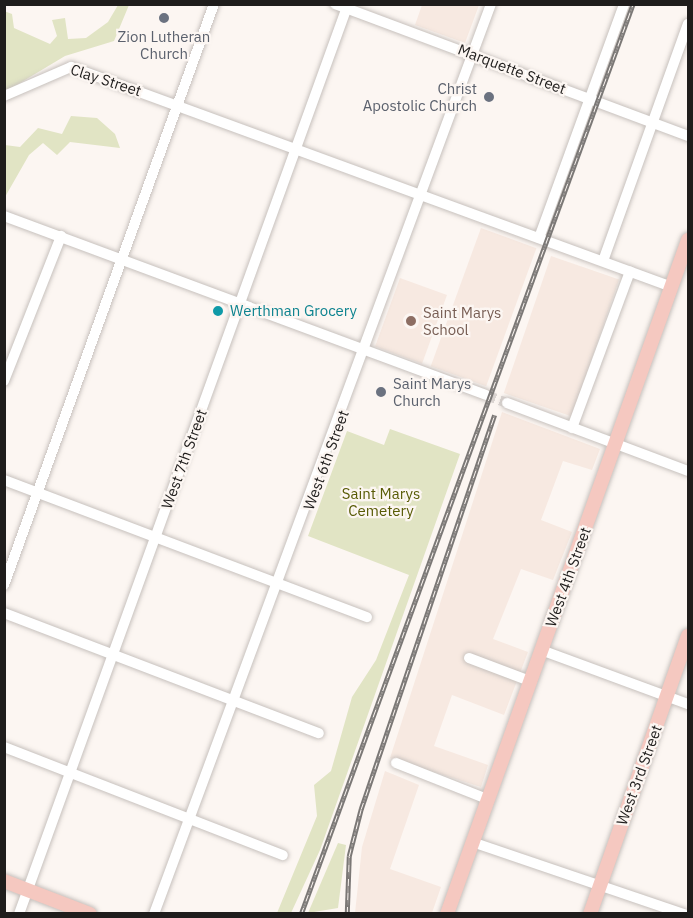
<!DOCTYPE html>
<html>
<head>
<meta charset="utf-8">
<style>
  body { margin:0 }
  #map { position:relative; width:693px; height:918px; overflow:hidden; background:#fcf6f2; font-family:"IBM Plex Sans",sans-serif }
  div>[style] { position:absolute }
  .built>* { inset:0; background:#f7e9e1; transform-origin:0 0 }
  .green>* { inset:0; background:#e1e4c4 }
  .minor-tunnel>* { height:10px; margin-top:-5px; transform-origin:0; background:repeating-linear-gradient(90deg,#dbd5d2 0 10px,transparent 0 15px) }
  .roads { filter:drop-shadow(0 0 2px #c7c1bd) drop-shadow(0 0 2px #c7c1bd) }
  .minor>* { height:10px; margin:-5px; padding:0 5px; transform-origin:5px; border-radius:5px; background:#fff }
  .major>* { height:14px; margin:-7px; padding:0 7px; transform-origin:7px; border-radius:7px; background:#f5c8c0 }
  .rail>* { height:4.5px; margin-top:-2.25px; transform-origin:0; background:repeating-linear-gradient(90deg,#fcf6f2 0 7px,#7b7876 0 14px); box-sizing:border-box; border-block:2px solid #7b7876 }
  .dots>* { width:16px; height:16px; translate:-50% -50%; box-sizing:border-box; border:3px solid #fcf6f2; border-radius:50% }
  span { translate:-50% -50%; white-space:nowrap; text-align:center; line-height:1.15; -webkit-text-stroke:4.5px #fcf6f2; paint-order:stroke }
  .worship-label { font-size:15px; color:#5b616d }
  .right { translate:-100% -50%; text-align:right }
  .left { translate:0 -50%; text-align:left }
  .street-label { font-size:15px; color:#1f1d1c }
  .culture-label { font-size:15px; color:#0d838f }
  .education-label { font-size:15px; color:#785e54 }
  .park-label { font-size:15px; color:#585b05 }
  .frame { position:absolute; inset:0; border:6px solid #1f1d1c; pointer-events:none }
</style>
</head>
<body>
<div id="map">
  <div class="built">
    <div style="clip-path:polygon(422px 5px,479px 5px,465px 43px,415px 25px)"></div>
    <div style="left:481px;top:228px;width:59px;height:147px;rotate:20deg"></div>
    <div style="left:551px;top:256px;width:72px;height:145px;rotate:19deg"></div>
    <div style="left:400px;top:278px;width:50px;height:73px;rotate:20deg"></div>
    <div style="clip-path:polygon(502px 412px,600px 449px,592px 470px,563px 461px,541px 520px,572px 532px,553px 580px,521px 569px,493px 639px,528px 652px,504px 715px,452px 695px,434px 746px,488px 765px,481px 787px,390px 758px)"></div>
    <div style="clip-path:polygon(385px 771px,419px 785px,390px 869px,441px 887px,432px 913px,355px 913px,362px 847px)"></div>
  </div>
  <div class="green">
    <div style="clip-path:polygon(118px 5px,129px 5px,114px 41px,65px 56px,5px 92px,4px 11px,12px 14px,14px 28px,50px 44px,57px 36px,52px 20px,65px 18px,68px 39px,86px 38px,108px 22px)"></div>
    <div style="clip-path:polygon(71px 116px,97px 118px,115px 134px,120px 148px,70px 142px,57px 155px,43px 143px,29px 155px,5px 197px,5px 145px,20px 147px,38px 128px,62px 134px)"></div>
    <div style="clip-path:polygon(390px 429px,460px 454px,320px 850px,291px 913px,277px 913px,317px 816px,314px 785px,331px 771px,352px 697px,376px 660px,409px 575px,308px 536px,347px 431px,384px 445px)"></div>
    <div style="clip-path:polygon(338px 843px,346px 845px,338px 908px,308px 913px)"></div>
  </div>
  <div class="minor-tunnel">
    <div style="left:486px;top:395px;width:22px;rotate:21deg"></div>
  </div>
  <div class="roads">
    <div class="minor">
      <div style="left:335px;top:4px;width:377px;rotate:20.5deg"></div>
      <div style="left:4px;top:96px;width:73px;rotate:-23.4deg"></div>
      <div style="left:71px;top:67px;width:640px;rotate:20.11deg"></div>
      <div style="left:4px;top:216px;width:514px;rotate:20.37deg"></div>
      <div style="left:539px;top:238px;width:249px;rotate:-70deg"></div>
      <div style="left:603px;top:261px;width:252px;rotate:-70.3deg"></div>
      <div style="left:4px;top:381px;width:156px;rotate:-68.5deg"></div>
      <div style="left:507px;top:403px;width:193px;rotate:20.6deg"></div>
      <div style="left:572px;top:428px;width:167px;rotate:-69.7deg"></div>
      <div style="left:4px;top:480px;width:388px;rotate:20.7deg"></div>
      <div style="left:4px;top:585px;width:618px;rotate:-70.13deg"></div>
      <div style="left:4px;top:613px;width:337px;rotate:20.9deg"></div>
      <div style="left:541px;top:650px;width:157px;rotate:20.2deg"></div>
      <div style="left:469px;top:658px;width:65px;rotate:20.7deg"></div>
      <div style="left:4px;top:747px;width:299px;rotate:21.2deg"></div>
      <div style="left:396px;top:763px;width:98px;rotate:21.6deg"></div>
      <div style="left:472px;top:842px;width:224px;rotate:18.8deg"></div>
      <div style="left:19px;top:914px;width:968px;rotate:-70.12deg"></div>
      <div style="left:154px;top:914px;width:970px;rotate:-69.68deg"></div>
    </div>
    <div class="major">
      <div style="left:4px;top:881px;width:92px;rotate:21deg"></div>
      <div style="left:447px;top:914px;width:716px;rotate:-70.32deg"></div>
      <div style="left:590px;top:914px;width:295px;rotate:-70.6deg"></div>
    </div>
  </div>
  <div class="rail">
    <div style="left:301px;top:914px;width:969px;rotate:-69.96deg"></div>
    <div style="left:347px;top:914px;width:58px;rotate:-88deg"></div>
    <div style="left:349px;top:856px;width:49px;rotate:-75.7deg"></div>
    <div style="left:361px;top:809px;width:416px;rotate:-71.3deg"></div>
  </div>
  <div class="dots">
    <div style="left:164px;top:18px;background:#6b7280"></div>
    <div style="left:489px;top:97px;background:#6b7280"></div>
    <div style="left:218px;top:311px;background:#0f9aa8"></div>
    <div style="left:411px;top:321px;background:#8d6e63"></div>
    <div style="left:381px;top:392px;background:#6b7280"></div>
  </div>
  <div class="worship-label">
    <span style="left:164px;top:45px">Zion Lutheran<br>Church</span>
    <span class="right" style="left:477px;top:97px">Christ<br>Apostolic Church</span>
    <span class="left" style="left:393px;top:392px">Saint Marys<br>Church</span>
  </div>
  <div class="street-label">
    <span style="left:512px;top:69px;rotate:21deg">Marquette Street</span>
    <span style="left:106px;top:80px;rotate:18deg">Clay Street</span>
    <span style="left:184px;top:459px;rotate:-70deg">West 7th Street</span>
    <span style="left:326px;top:460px;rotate:-70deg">West 6th Street</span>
    <span style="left:568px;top:577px;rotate:-70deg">West 4th Street</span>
    <span style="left:639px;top:775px;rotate:-70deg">West 3rd Street</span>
  </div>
  <div class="culture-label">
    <span class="left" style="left:230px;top:311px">Werthman Grocery</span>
  </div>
  <div class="education-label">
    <span class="left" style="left:423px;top:321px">Saint Marys<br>School</span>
  </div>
  <div class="park-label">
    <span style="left:381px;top:502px">Saint Marys<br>Cemetery</span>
  </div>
  <div class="frame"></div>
</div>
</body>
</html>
